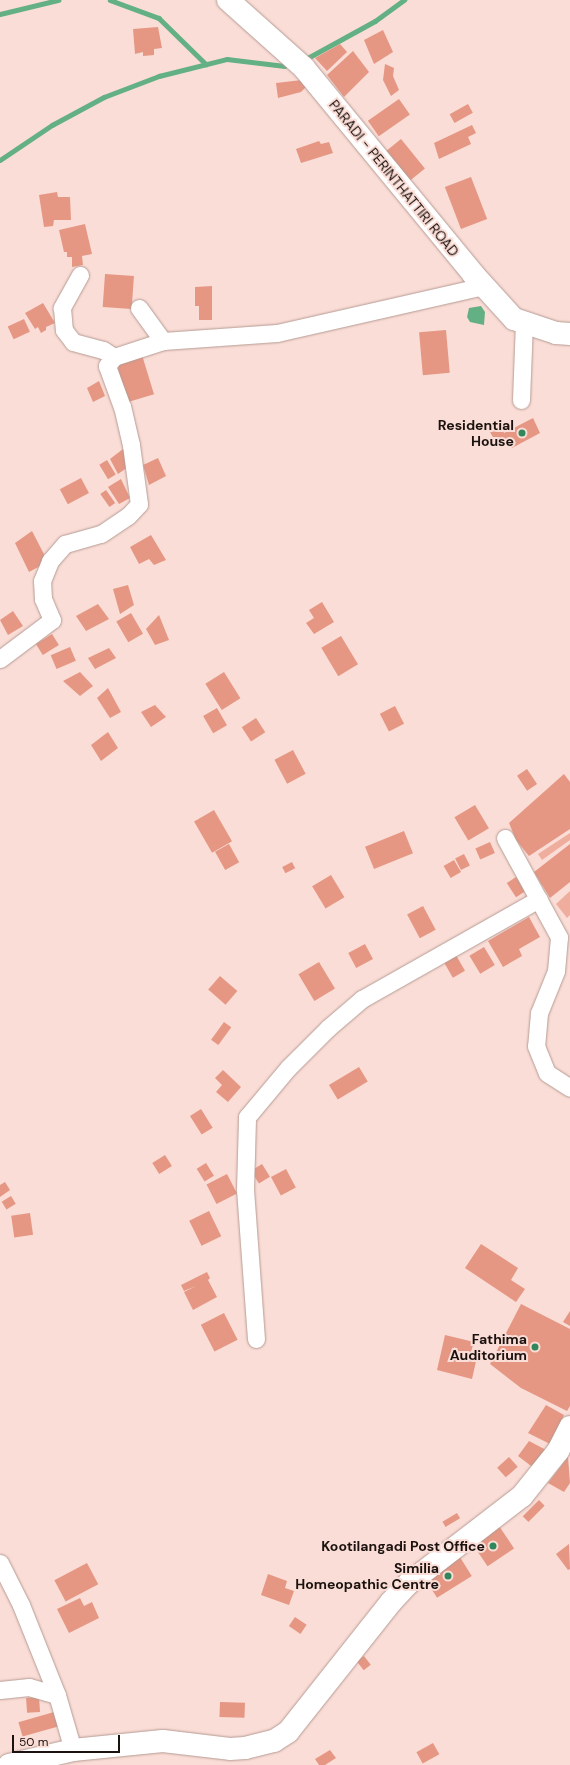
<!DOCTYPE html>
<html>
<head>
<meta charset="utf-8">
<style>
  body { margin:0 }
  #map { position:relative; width:570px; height:1765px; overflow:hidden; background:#faddd6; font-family:"DM Sans",sans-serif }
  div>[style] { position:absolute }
  .green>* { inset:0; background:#efae9d }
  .water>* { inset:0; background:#64b085 }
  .stream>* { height:4.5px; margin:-2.25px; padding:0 2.25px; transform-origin:2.25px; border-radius:2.25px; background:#64b085 }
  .building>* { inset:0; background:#e59783; transform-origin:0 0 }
  .roads { filter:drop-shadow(0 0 1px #b59b94) drop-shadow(0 0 1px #b59b94) }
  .minor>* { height:17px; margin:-8.5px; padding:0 8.5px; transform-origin:8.5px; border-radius:8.5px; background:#fff }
  .secondary>* { height:22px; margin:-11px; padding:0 11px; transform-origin:11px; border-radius:11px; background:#fff }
  .dots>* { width:11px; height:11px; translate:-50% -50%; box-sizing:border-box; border:2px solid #faddd6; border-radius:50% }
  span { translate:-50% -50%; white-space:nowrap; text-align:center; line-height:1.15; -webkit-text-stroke:4px #faddd6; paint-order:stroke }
  .street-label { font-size:14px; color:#1b120f }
  .poi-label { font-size:14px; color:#1b120f; font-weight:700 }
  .right { translate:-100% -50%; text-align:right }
  .scale { position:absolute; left:12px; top:1735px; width:108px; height:18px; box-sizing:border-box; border:2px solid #1b120f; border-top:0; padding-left:5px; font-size:12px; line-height:14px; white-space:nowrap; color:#1b120f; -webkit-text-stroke:3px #faddd6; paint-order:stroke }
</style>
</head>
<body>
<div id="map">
  <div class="green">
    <div style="clip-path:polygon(570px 833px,570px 840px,542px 860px,538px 854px)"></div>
    <div style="clip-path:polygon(570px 891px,570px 915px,567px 918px,556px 904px)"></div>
  </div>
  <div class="water">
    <div style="clip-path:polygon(481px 306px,485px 312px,484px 325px,470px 322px,467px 317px,469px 308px)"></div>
  </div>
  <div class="stream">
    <div style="left:110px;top:0;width:52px;rotate:20.2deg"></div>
    <div style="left:159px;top:18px;width:66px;rotate:44.4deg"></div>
    <div style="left:0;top:14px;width:60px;rotate:-13.6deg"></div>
    <div style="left:304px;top:60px;width:81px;rotate:-28.8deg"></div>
    <div style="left:375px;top:21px;width:36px;rotate:-36deg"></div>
    <div style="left:0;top:160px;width:63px;rotate:-33.9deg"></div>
    <div style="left:52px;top:125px;width:59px;rotate:-28.3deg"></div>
    <div style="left:104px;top:97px;width:59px;rotate:-20.9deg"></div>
    <div style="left:159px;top:76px;width:70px;rotate:-14deg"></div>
    <div style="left:227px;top:59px;width:58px;rotate:6.9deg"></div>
  </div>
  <div class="building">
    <div style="clip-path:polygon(158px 27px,162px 48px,154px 49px,154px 55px,143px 56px,143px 52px,135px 54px,133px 29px)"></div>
    <div style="clip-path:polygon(383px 30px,393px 52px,374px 64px,364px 40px)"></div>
    <div style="clip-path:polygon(340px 44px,347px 52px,327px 71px,315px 58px)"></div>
    <div style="clip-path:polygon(353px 51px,369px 72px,344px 97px,327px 75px)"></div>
    <div style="clip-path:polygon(385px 64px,394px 68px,393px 76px,399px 90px,391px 96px,383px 80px)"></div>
    <div style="clip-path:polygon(302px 80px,306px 87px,301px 92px,278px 98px,276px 83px)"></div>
    <div style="left:399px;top:99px;width:19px;height:38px;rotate:55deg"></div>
    <div style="left:468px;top:104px;width:10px;height:21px;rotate:61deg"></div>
    <div style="clip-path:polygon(472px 125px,476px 133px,468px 137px,471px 144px,439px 159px,434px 143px)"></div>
    <div style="left:401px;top:139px;width:38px;height:19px;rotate:51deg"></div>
    <div style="clip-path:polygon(319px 141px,321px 144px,329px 142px,333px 153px,301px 163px,296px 149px)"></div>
    <div style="left:471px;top:177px;width:45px;height:28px;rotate:69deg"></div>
    <div style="clip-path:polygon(57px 192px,58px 197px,70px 197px,71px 220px,54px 220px,53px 226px,44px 227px,39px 195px)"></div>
    <div style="clip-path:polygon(85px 224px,92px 254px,82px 256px,83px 265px,72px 267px,72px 257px,67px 257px,67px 252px,64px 252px,59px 230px)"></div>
    <div style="left:105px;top:274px;width:29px;height:33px;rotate:4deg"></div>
    <div style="clip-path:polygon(212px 286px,212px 320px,199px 320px,199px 306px,195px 306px,195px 287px)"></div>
    <div style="clip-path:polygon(43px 303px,55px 323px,46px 327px,46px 330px,41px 333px,38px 327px,35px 329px,25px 313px)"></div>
    <div style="left:24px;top:319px;width:14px;height:18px;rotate:65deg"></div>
    <div style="left:446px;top:330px;width:43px;height:27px;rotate:85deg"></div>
    <div style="left:142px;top:355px;width:41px;height:27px;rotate:73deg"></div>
    <div style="clip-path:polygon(99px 381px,105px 396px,93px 402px,87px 388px)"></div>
    <div style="clip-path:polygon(533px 418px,540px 433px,512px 448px,507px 442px,498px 447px,487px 426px,498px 420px,504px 433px)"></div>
    <div style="clip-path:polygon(123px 449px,131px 465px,118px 474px,110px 459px)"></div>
    <div style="clip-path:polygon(158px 458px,166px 476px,149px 485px,143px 465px)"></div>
    <div style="left:107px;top:460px;width:17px;height:9px;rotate:59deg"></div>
    <div style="left:81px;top:478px;width:17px;height:24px;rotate:62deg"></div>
    <div style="clip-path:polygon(121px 479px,130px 498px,119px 504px,108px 487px)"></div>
    <div style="left:106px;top:490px;width:16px;height:7px;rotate:55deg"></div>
    <div style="clip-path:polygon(32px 531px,46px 558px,44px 564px,29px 572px,15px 543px)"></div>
    <div style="clip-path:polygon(151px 535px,166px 560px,154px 565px,149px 559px,139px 564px,130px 547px)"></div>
    <div style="clip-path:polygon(128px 585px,134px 605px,120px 614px,113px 589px)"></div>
    <div style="clip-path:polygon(322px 602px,334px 622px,314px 634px,306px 623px,314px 618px,309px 610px)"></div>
    <div style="clip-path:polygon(98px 604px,109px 619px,86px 631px,76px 616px)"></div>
    <div style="clip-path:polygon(13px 611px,23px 626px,8px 635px,0 620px)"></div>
    <div style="left:131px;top:613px;width:24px;height:17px;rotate:60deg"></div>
    <div style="clip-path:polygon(159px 615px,169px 640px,155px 645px,146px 629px)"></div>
    <div style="left:52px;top:634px;width:13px;height:19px;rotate:58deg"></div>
    <div style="left:341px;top:636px;width:33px;height:23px;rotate:59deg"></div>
    <div style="left:70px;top:647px;width:15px;height:21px;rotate:67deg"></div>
    <div style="clip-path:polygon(109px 648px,116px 658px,95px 669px,88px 658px)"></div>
    <div style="clip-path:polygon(80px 672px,93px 686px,80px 696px,63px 681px)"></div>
    <div style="left:224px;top:672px;width:31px;height:22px;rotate:58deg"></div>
    <div style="clip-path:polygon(108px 688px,121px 712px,110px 718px,97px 698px)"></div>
    <div style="clip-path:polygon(155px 705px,166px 717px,151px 727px,141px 712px)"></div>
    <div style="left:395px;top:706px;width:20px;height:17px;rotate:63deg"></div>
    <div style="left:217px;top:708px;width:20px;height:16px;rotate:60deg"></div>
    <div style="left:256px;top:718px;width:17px;height:17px;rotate:57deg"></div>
    <div style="clip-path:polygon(108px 732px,118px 748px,101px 761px,91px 745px)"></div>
    <div style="left:293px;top:750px;width:27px;height:21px;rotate:62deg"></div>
    <div style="left:527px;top:769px;width:18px;height:12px;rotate:56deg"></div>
    <div style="clip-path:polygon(564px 774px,570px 782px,570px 829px,529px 856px,516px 840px,509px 823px)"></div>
    <div style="left:475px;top:805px;width:27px;height:24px;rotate:59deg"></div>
    <div style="left:214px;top:810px;width:36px;height:23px;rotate:60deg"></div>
    <div style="left:404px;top:831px;width:24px;height:42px;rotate:68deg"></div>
    <div style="left:490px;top:842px;width:12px;height:16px;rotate:66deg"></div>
    <div style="left:229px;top:844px;width:21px;height:16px;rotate:61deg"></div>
    <div style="clip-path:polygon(570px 844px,570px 882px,550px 898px,534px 872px)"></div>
    <div style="left:464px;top:854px;width:13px;height:10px;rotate:63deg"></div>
    <div style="left:454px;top:860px;width:14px;height:12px;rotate:60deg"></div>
    <div style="left:292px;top:862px;width:7px;height:11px;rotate:63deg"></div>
    <div style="left:331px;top:875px;width:26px;height:22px;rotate:59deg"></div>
    <div style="left:516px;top:877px;width:17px;height:11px;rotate:57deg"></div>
    <div style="left:423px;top:906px;width:27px;height:18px;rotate:62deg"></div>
    <div style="clip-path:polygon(529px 917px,540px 937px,519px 949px,522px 956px,503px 967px,488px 941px)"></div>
    <div style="left:365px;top:944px;width:17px;height:19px;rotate:62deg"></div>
    <div style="left:484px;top:947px;width:21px;height:17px;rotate:59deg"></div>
    <div style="left:453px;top:950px;width:24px;height:14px;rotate:60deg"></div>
    <div style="left:319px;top:962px;width:31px;height:24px;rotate:59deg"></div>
    <div style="left:220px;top:976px;width:23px;height:18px;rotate:41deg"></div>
    <div style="left:224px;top:1022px;width:9px;height:22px;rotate:36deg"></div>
    <div style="left:359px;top:1067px;width:17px;height:35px;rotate:59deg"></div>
    <div style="clip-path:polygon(223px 1070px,241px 1087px,228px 1102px,216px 1092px,222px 1085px,215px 1078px)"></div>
    <div style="left:201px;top:1109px;width:22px;height:13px;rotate:58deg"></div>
    <div style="left:165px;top:1155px;width:13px;height:15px;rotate:58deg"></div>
    <div style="left:206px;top:1163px;width:15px;height:11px;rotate:58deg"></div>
    <div style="left:262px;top:1164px;width:15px;height:13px;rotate:58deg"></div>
    <div style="left:286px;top:1169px;width:21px;height:17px;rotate:62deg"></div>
    <div style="left:227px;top:1174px;width:22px;height:23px;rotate:63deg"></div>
    <div style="clip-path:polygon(5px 1182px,10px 1190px,0 1197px,0 1185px)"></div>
    <div style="left:11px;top:1196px;width:9px;height:11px;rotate:58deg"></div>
    <div style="left:209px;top:1211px;width:28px;height:22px;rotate:64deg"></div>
    <div style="left:30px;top:1213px;width:22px;height:19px;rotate:82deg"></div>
    <div style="clip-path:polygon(481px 1244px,518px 1268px,511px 1280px,525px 1289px,516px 1302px,465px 1268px)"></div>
    <div style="clip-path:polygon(207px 1272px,210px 1278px,208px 1280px,217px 1297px,193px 1310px,184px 1292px,196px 1286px,184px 1291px,181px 1285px)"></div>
    <div style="clip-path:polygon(521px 1304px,570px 1329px,570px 1406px,567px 1411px,521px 1388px,490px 1364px)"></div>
    <div style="clip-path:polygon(570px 1311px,570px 1326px,563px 1322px)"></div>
    <div style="left:224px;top:1313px;width:30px;height:26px;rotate:63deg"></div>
    <div style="clip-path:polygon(445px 1335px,474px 1342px,470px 1355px,477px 1357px,472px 1379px,437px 1370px)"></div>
    <div style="clip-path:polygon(546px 1405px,564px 1415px,550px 1444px,528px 1433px)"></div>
    <div style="clip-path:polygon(529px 1441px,548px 1451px,535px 1469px,518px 1456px)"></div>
    <div style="left:509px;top:1457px;width:13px;height:16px;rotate:48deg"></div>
    <div style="clip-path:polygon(568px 1457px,570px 1483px,564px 1492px,548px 1483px)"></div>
    <div style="left:539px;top:1500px;width:8px;height:23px;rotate:45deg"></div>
    <div style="left:457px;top:1513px;width:6px;height:17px;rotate:59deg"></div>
    <div style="left:499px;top:1526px;width:27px;height:32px;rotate:56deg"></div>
    <div style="clip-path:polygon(569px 1544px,570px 1569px,568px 1570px,556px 1554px)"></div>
    <div style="left:458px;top:1554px;width:26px;height:41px;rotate:58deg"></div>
    <div style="left:87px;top:1563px;width:24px;height:37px;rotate:62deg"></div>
    <div style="clip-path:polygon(268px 1574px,287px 1581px,285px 1588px,294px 1591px,289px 1605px,261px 1595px)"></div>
    <div style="clip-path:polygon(80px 1598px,84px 1606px,92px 1602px,99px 1618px,69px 1633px,57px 1609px)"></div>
    <div style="left:295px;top:1617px;width:14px;height:11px;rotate:34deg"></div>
    <div style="left:364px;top:1656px;width:11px;height:9px;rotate:52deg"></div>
    <div style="left:39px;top:1697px;width:15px;height:13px;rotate:86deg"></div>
    <div style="left:220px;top:1702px;width:25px;height:15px;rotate:2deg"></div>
    <div style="left:54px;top:1712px;width:15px;height:37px;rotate:74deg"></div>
    <div style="left:433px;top:1743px;width:13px;height:19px;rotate:61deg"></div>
    <div style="clip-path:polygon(330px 1750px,336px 1758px,325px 1765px,319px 1765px,315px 1759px)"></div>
  </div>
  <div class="roads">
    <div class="minor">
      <div style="left:80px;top:275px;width:38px;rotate:119deg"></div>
      <div style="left:62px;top:308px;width:22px;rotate:85deg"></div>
      <div style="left:64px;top:330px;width:15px;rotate:53deg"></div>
      <div style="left:73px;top:342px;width:31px;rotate:15deg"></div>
      <div style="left:103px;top:350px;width:13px;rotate:32deg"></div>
      <div style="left:139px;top:308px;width:41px;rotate:54deg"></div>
      <div style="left:521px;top:400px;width:78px;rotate:-87.8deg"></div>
      <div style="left:0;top:659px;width:65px;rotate:-36.9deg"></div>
      <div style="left:52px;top:620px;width:23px;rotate:-113deg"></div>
      <div style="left:43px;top:599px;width:18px;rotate:-93deg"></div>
      <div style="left:42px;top:581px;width:22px;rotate:-68deg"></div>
      <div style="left:50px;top:561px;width:23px;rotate:-49deg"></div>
      <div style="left:65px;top:544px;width:37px;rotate:-16deg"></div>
      <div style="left:101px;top:534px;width:32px;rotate:-34deg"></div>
      <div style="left:128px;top:516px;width:16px;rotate:-47deg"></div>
      <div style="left:139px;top:504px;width:60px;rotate:-97.7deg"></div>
      <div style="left:131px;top:445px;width:39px;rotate:-103deg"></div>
      <div style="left:122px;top:407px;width:44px;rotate:-110.1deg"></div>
      <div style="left:107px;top:366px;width:11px;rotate:-52deg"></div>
      <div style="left:114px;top:357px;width:52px;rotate:-18.1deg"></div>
      <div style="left:163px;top:341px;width:114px;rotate:-4deg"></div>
      <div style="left:277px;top:333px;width:212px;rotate:-12.8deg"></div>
      <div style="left:505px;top:838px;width:113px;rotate:61.4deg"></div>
      <div style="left:559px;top:937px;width:34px;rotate:95deg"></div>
      <div style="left:556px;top:971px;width:45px;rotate:112deg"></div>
      <div style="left:539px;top:1013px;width:33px;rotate:95deg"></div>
      <div style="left:536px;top:1046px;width:29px;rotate:68deg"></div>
      <div style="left:547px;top:1073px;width:27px;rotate:33deg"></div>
      <div style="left:256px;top:1339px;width:149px;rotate:-94.2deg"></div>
      <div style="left:245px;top:1190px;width:73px;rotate:-88.4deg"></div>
      <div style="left:247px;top:1117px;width:64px;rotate:-50.1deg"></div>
      <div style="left:288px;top:1068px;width:57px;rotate:-45deg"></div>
      <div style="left:328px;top:1028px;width:45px;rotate:-40.5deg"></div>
      <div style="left:362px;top:999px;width:203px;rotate:-29.5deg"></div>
      <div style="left:0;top:1563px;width:47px;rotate:63.4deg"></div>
      <div style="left:21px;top:1605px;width:97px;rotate:68.2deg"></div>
      <div style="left:0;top:1690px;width:29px;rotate:-6deg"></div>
      <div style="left:29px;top:1687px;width:29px;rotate:16deg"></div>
      <div style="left:57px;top:1695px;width:57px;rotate:73.8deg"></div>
    </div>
    <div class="secondary">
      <div style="left:228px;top:0;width:102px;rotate:41.8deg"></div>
      <div style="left:304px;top:68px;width:266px;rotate:50.6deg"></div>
      <div style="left:473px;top:274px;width:61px;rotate:47.7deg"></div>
      <div style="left:514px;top:319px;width:44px;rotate:18.4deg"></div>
      <div style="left:556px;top:333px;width:14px;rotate:4deg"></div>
      <div style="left:9px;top:1765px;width:66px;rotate:-13.2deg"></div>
      <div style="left:73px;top:1750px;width:90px;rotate:-5.7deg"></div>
      <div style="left:163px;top:1741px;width:67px;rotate:6.8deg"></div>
      <div style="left:230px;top:1749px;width:15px;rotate:-4deg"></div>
      <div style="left:245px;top:1748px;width:30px;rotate:-14deg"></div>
      <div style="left:274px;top:1741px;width:17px;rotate:-33deg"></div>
      <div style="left:288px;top:1732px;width:166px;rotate:-51.6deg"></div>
      <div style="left:391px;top:1602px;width:26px;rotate:-47deg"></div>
      <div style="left:409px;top:1583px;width:143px;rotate:-37.6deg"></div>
      <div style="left:522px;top:1496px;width:58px;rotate:-51.3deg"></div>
      <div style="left:558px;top:1451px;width:27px;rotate:-63deg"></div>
    </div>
  </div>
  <div class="dots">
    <div style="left:522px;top:433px;background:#30875b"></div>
    <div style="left:535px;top:1347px;background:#30875b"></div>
    <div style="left:493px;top:1546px;background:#30875b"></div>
    <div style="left:448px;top:1576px;background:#30875b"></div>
  </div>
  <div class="street-label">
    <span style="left:394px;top:178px;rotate:51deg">PARADI - PERINTHATTIRI ROAD</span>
  </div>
  <div class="poi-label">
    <span class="right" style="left:514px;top:433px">Residential<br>House</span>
    <span class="right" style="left:527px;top:1347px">Fathima<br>Auditorium</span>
    <span class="right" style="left:485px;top:1546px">Kootilangadi Post Office</span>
    <span class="right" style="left:439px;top:1576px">Similia<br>Homeopathic Centre</span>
  </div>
  <div class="scale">50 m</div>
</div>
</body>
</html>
